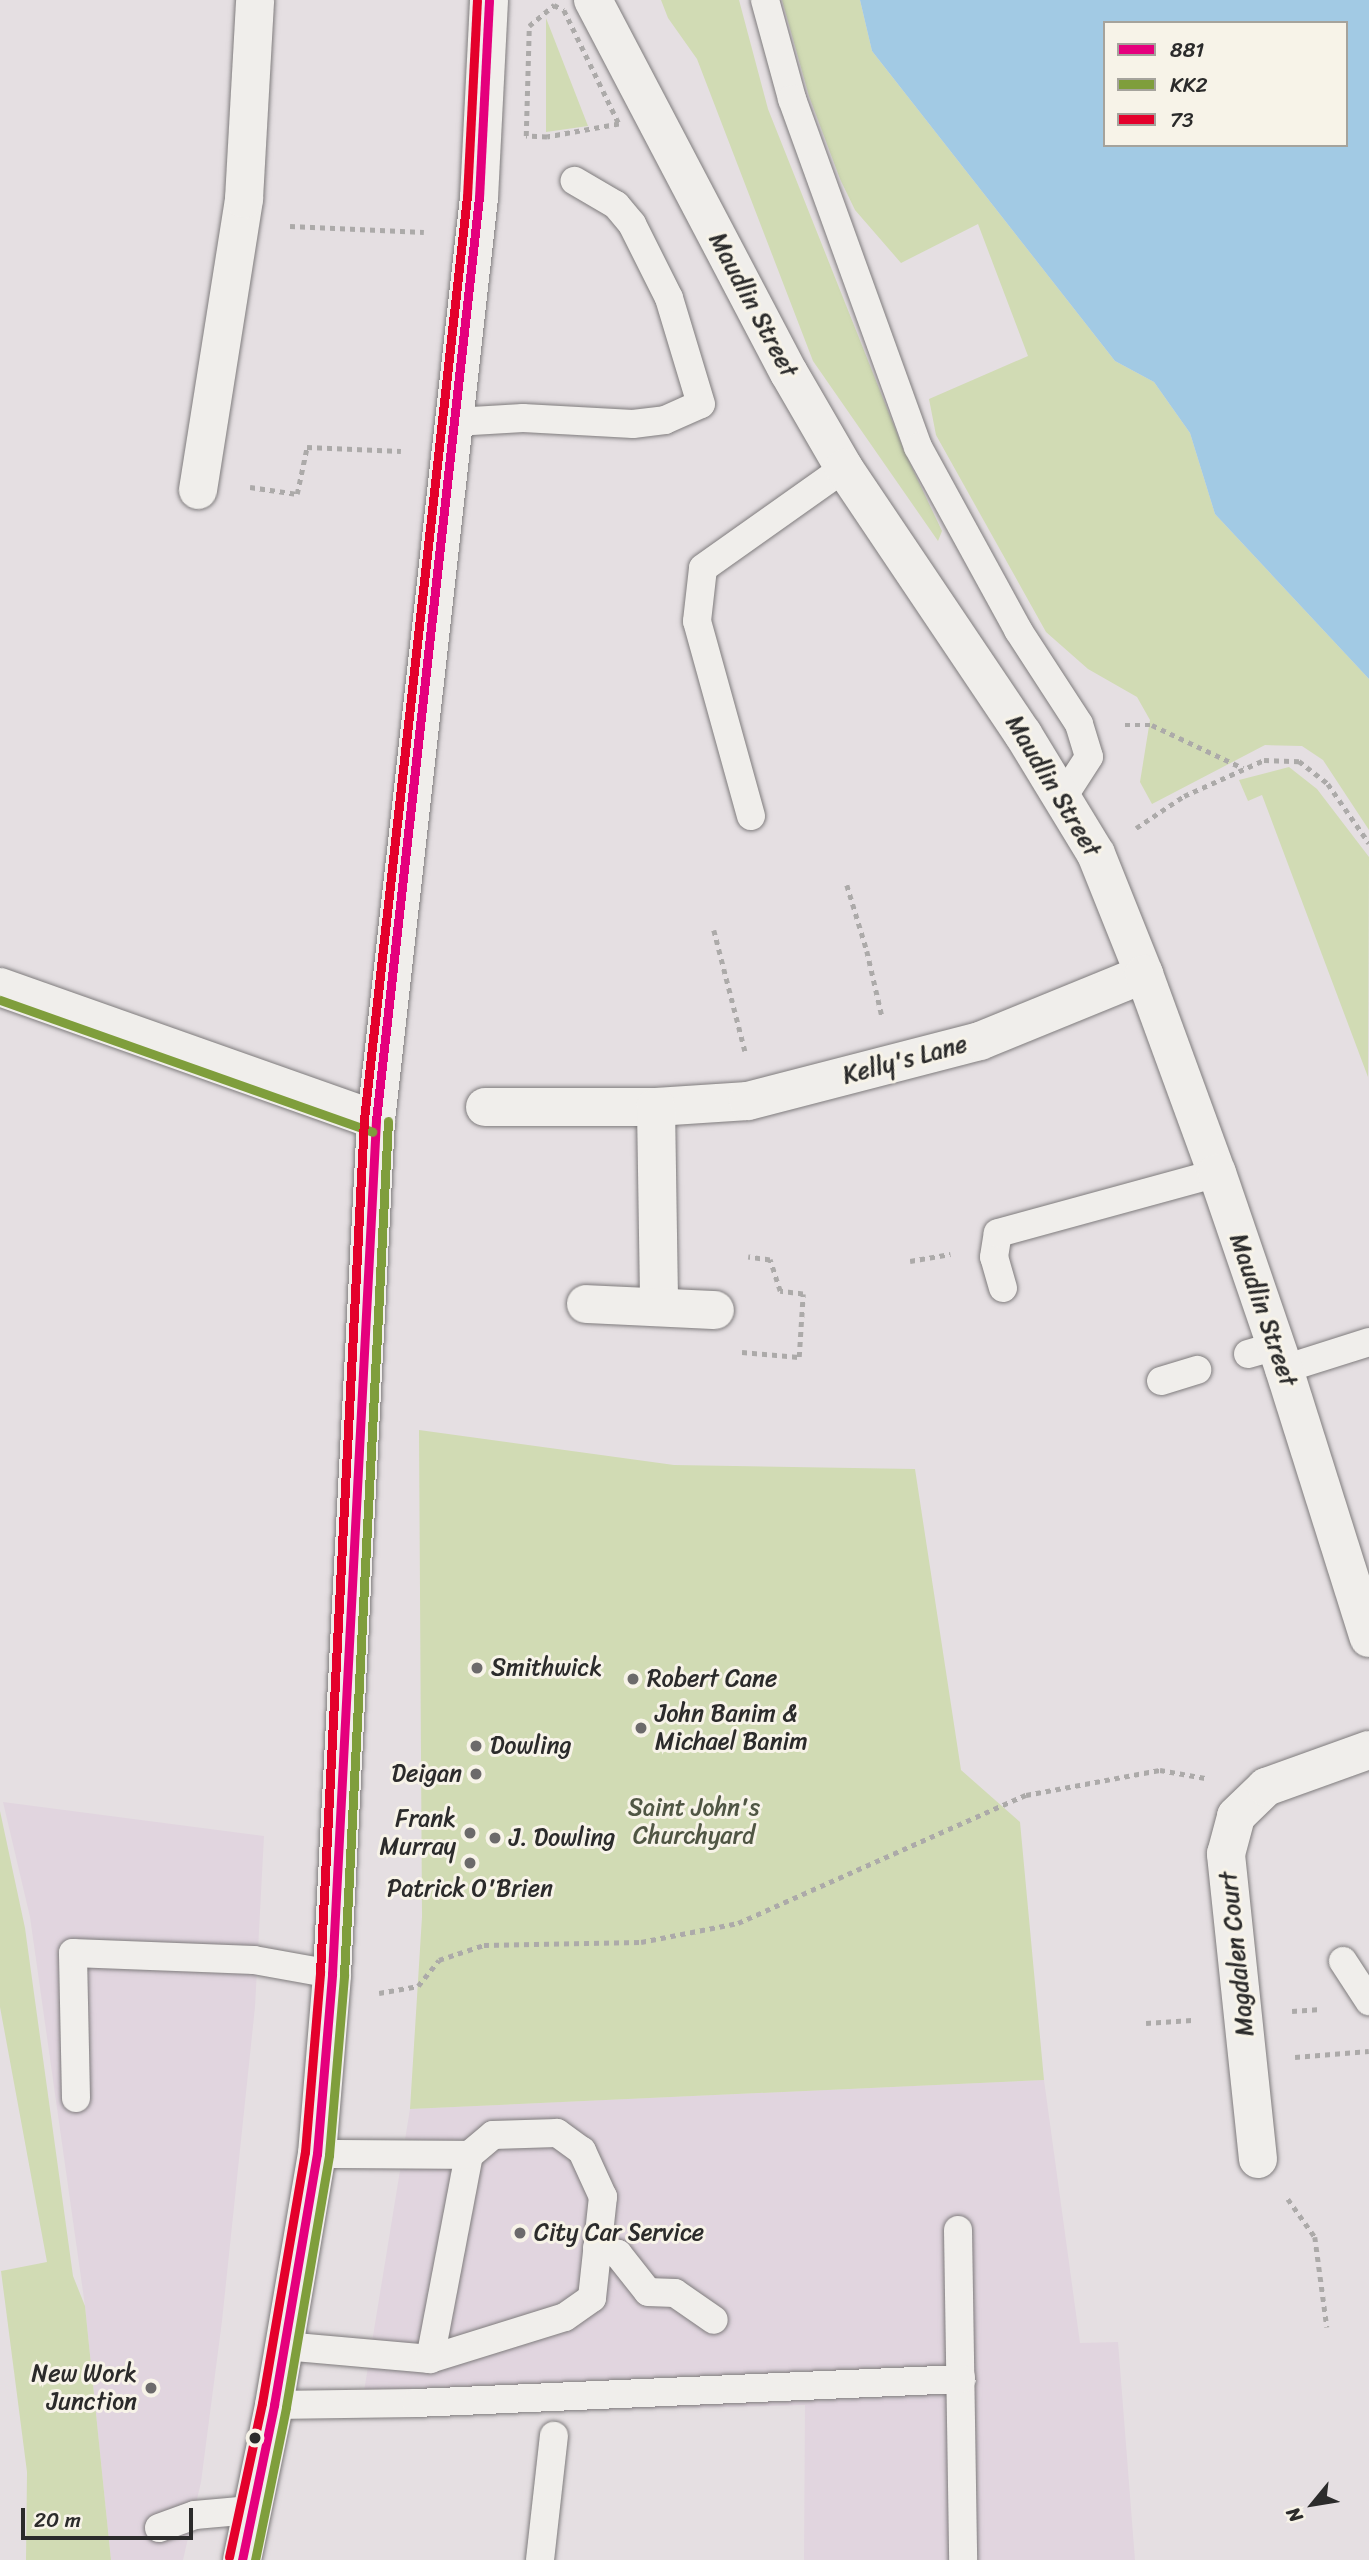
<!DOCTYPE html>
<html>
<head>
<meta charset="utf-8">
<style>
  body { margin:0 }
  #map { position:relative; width:1369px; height:2560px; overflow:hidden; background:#e5dfe2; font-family:Sriracha,sans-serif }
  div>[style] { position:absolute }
  .built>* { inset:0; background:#e1d5df }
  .green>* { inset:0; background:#d1dbb4 }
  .water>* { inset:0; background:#a2cae4 }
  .path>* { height:4.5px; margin-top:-2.25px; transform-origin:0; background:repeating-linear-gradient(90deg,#acaaa9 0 5px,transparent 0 10px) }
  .roads { filter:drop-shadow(0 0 2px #7f7c7d) drop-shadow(0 0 2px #7f7c7d) }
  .lane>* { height:28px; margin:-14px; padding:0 14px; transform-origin:14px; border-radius:14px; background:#f0eeeb }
  .street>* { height:38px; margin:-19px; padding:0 19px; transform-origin:19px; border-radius:19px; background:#f0eeeb }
  .secondary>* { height:38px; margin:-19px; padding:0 19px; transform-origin:19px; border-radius:19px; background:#f0eeeb }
  .bus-1>* { height:9px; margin:-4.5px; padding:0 4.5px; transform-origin:4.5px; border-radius:4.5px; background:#e5007d }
  .bus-2>* { height:9px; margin:-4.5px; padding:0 4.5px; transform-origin:4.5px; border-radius:4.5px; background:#7f9e3c }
  .bus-3>* { height:9px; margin:-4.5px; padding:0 4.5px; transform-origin:4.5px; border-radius:4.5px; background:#e4002b }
  .dots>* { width:19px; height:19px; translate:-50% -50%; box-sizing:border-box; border:4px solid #f7f3e8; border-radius:50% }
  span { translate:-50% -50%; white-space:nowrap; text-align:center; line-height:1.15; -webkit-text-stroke:6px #f7f3e8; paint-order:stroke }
  .street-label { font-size:24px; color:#2b2b2b }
  .poi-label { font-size:24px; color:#2b2b2b }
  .left { translate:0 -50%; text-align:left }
  .right { translate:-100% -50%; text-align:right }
  .park-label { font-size:24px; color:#505644 }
  .legend { position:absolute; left:1103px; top:21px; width:245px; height:126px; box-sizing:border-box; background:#f7f3e8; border:2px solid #a5a39c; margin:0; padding:9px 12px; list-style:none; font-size:21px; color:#2b2b2b }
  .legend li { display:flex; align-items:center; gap:14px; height:35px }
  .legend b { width:35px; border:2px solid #a5a39c }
  .north { position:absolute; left:1278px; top:2469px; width:70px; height:70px; -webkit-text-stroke:5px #f7f3e8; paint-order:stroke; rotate:240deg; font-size:19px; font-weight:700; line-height:28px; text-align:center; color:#2b2b2b }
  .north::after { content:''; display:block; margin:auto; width:24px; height:32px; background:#2b2b2b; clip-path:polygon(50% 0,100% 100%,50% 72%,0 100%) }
  .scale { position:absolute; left:21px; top:2508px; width:172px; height:32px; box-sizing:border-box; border:4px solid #2b2b2b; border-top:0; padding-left:9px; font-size:21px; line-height:24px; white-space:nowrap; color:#2b2b2b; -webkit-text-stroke:5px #f7f3e8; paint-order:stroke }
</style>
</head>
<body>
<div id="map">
  <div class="built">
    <div style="clip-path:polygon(3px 1802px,264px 1836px,255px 2007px,222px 2321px,201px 2482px,183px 2560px,111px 2560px,85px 2306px,30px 1917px)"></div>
    <div style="clip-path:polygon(1044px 2080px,1080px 2343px,1118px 2342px,1135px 2560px,804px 2560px,805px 2405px,360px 2416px,410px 2109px)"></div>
  </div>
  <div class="green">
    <div style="clip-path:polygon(661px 0,739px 0,768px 109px,904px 451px,942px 531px,938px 541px,813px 361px,697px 59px,668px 18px)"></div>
    <div style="clip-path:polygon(782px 0,860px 0,872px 51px,1115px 361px,1154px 382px,1190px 433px,1215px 514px,1369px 679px,1369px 830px,1323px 760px,1302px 746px,1265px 745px,1152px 804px,1140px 782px,1150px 720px,1137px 697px,1088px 669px,1046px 632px,936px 435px,929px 399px,1028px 356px,978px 224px,901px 263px,855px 210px,840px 179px,809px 96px)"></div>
    <div style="clip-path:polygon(546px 18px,588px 126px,546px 132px)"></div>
    <div style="clip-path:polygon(1289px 767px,1317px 789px,1369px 857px,1368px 1077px,1262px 795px,1248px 801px,1239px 780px)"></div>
    <div style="clip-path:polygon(419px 1430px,674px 1465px,915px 1469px,961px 1770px,1020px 1822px,1044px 2080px,410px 2109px,422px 1917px)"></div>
    <div style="clip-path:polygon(0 1811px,25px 1928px,73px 2276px,85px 2306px,111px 2560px,26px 2560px,27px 2472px,1px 2271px,47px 2262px,0 2007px)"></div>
  </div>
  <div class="water">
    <div style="clip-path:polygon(evenodd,860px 0,1369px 0,1369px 679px,1215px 514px,1190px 433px,1154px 382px,1115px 361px,872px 51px,860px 0,1105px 23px,1346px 23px,1346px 145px,1105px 145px,1105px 23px)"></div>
  </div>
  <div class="path">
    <div style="left:554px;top:5px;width:11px;rotate:27deg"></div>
    <div style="left:564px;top:10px;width:127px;rotate:64.2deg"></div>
    <div style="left:619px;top:124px;width:73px;rotate:169.8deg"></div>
    <div style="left:547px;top:137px;width:21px;rotate:-177deg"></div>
    <div style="left:526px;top:136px;width:110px;rotate:-88.4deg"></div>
    <div style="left:529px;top:26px;width:33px;rotate:-40deg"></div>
    <div style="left:290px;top:226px;width:134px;rotate:2.6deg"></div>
    <div style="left:250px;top:487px;width:48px;rotate:8.5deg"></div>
    <div style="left:297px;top:494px;width:48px;rotate:-78deg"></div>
    <div style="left:307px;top:447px;width:94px;rotate:2.4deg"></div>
    <div style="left:1125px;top:725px;width:27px"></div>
    <div style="left:1152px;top:725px;width:101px;rotate:25.3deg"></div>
    <div style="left:1136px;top:828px;width:58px;rotate:-33.7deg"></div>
    <div style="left:1184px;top:796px;width:88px;rotate:-24.2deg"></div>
    <div style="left:1264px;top:760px;width:35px;rotate:2deg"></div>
    <div style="left:1299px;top:761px;width:37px;rotate:38deg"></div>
    <div style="left:1328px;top:784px;width:72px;rotate:55.2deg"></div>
    <div style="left:847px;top:885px;width:69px;rotate:73.1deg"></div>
    <div style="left:867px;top:951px;width:67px;rotate:77deg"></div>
    <div style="left:714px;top:930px;width:125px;rotate:75.6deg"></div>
    <div style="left:910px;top:1261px;width:41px;rotate:-9.9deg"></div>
    <div style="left:742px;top:1352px;width:57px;rotate:5deg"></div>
    <div style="left:799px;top:1357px;width:63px;rotate:-86.4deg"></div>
    <div style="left:803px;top:1294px;width:23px;rotate:-173deg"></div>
    <div style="left:780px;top:1291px;width:33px;rotate:-108deg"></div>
    <div style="left:770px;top:1260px;width:22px;rotate:-172deg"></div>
    <div style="left:379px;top:1993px;width:40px;rotate:-10deg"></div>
    <div style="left:418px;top:1986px;width:33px;rotate:-51deg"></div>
    <div style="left:439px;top:1960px;width:47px;rotate:-18.4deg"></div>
    <div style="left:484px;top:1945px;width:157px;rotate:-1.1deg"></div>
    <div style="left:641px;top:1942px;width:99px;rotate:-11.1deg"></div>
    <div style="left:738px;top:1923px;width:315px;rotate:-24deg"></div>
    <div style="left:1026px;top:1795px;width:136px;rotate:-10.6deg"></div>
    <div style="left:1160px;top:1770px;width:46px;rotate:10.1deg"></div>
    <div style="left:1292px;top:2011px;width:29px;rotate:-4deg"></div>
    <div style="left:1146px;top:2023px;width:46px;rotate:-3.7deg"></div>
    <div style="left:1295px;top:2057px;width:74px;rotate:-4.6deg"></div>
    <div style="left:1288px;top:2199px;width:47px;rotate:54.6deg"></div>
    <div style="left:1315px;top:2237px;width:91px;rotate:82.4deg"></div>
  </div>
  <div class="roads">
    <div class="lane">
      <div style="left:765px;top:0;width:103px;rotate:74.7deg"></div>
      <div style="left:792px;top:99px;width:370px;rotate:70.1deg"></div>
      <div style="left:918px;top:447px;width:209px;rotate:61.3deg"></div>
      <div style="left:1018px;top:630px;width:112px;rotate:57deg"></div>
      <div style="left:1079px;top:724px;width:34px;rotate:73deg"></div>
      <div style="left:1089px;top:757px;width:48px;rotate:123deg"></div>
      <div style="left:455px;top:422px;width:68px;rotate:-3.4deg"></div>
      <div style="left:523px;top:418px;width:110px;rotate:3.1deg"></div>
      <div style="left:633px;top:424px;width:32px;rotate:-7deg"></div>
      <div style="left:665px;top:420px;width:39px;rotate:-24deg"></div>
      <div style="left:701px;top:404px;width:111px;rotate:-106.8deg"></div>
      <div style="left:669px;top:298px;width:83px;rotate:-116.6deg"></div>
      <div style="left:632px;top:224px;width:25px;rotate:-130deg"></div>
      <div style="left:616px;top:205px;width:48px;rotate:-149.7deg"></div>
      <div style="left:751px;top:816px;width:202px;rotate:-105.5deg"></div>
      <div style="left:697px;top:621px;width:53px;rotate:-83.5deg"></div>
      <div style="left:703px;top:568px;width:173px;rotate:-35.3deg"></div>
      <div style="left:1003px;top:1288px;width:32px;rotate:-106deg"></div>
      <div style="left:994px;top:1257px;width:24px;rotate:-81deg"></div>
      <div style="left:998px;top:1233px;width:227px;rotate:-15.3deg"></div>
      <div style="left:1248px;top:1354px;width:29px;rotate:-16deg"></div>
      <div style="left:1284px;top:1369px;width:89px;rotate:-17.6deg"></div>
      <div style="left:1161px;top:1381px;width:38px;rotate:-17deg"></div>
      <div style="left:1343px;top:1961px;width:48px;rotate:57deg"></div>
      <div style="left:76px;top:2098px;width:145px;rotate:-91.2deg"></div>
      <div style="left:73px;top:1953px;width:181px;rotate:2.2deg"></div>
      <div style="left:254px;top:1960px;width:79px;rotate:10.2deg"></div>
      <div style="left:958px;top:2230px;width:330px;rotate:89.1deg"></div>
      <div style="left:597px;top:2248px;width:22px;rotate:16deg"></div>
      <div style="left:618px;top:2254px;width:48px;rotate:51.7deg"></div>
      <div style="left:648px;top:2292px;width:27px;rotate:2deg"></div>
      <div style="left:675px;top:2293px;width:47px;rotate:34.7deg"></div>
      <div style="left:284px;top:2346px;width:147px;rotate:5.1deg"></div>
      <div style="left:430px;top:2359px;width:208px;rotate:-79.2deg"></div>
      <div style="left:469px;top:2155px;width:152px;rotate:-179.6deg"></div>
      <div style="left:430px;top:2359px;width:141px;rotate:-17.3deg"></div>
      <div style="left:565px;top:2317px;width:33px;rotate:-35deg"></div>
      <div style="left:592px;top:2298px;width:102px;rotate:-83.8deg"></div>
      <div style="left:603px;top:2197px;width:51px;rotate:-114.5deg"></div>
      <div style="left:582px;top:2151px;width:31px;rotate:-144deg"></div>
      <div style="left:557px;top:2133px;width:64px;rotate:178.2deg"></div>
      <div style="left:493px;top:2135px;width:31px;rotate:140deg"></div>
      <div style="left:274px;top:2405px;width:142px;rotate:-0.8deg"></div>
      <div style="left:416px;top:2403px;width:546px;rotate:-2.52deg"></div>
      <div style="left:159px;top:2528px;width:38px;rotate:-20deg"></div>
      <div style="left:195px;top:2515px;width:56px;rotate:-5.1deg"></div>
      <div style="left:540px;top:2560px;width:125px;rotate:-83.6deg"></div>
    </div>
    <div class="street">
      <div style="left:198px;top:490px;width:295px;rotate:-81deg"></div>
      <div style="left:244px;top:199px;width:199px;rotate:-86.8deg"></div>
      <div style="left:485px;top:1107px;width:171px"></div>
      <div style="left:656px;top:1107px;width:92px;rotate:-3.7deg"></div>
      <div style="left:748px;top:1101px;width:240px;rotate:-14.5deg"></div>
      <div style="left:980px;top:1041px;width:177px;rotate:-22.2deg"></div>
      <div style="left:656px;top:1107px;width:200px;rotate:89.1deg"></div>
      <div style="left:586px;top:1304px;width:129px;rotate:2.7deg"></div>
      <div style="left:1258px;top:2159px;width:307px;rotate:-96deg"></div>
      <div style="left:1226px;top:1854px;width:39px;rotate:-75deg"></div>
      <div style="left:1236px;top:1816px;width:42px;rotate:-44deg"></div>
      <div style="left:1266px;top:1787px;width:109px;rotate:-19.8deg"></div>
    </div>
    <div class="secondary">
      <div style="left:593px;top:0;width:421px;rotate:62.3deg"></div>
      <div style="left:789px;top:373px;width:110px;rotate:59.9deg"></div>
      <div style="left:844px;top:468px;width:321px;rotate:56.1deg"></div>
      <div style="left:1023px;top:734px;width:140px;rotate:58.7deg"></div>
      <div style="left:1096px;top:854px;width:129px;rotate:68.2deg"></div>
      <div style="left:1144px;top:974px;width:212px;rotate:69.9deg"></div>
      <div style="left:1217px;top:1173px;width:207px;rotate:71.1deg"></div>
      <div style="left:1284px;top:1369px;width:282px;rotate:72.5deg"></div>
      <div style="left:0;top:987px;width:399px;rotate:19.5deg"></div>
      <div style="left:242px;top:2560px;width:158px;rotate:-78.3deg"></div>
      <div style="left:274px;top:2405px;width:255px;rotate:-80.3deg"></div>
      <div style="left:317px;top:2154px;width:181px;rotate:-85.2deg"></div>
      <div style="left:332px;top:1974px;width:855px;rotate:-87.05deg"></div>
      <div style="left:376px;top:1120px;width:928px;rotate:-83.63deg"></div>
      <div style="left:479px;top:198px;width:198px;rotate:-87.1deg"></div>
    </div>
  </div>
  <div class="bus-1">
    <div style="left:242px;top:2560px;width:158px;rotate:-78.3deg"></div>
    <div style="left:274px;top:2405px;width:255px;rotate:-80.3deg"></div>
    <div style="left:317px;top:2154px;width:181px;rotate:-85.2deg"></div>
    <div style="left:332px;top:1974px;width:855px;rotate:-87.05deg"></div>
    <div style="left:376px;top:1120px;width:928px;rotate:-83.63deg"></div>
    <div style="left:479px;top:198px;width:198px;rotate:-87.1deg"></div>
  </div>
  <div class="bus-2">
    <div style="left:0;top:1000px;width:395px;rotate:19.5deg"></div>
    <div style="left:255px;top:2560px;width:156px;rotate:-78.5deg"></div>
    <div style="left:286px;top:2407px;width:256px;rotate:-80.3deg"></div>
    <div style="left:329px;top:2155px;width:181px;rotate:-85.2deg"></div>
    <div style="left:344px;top:1975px;width:855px;rotate:-87.05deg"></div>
  </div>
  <div class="bus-3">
    <div style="left:229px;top:2557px;width:157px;rotate:-77.9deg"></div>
    <div style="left:262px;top:2403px;width:255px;rotate:-80.3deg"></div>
    <div style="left:305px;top:2152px;width:180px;rotate:-85.2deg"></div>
    <div style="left:320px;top:1973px;width:855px;rotate:-87.05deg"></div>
    <div style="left:364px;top:1119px;width:928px;rotate:-83.63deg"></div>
    <div style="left:467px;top:197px;width:197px;rotate:-87.1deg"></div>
  </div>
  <div class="dots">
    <div style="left:477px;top:1668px;background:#6c6a6b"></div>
    <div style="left:633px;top:1679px;background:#6c6a6b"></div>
    <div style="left:641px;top:1728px;background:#6c6a6b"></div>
    <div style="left:476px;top:1746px;background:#6c6a6b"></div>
    <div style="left:476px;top:1774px;background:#6c6a6b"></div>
    <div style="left:470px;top:1833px;background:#6c6a6b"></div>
    <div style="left:495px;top:1838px;background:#6c6a6b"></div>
    <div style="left:470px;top:1863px;background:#6c6a6b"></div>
    <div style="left:520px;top:2233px;background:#6c6a6b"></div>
    <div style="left:151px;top:2388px;background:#6c6a6b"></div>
    <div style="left:255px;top:2438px;background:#2b2b2b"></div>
  </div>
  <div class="street-label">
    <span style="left:753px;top:305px;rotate:62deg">Maudlin Street</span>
    <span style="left:1053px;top:786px;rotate:59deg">Maudlin Street</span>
    <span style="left:905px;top:1060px;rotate:-15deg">Kelly's Lane</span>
    <span style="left:1263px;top:1310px;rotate:71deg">Maudlin Street</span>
    <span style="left:1237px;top:1954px;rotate:-96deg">Magdalen Court</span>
  </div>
  <div class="poi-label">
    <span class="left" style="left:491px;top:1668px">Smithwick</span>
    <span class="left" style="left:647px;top:1679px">Robert Cane</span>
    <span class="left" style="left:655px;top:1728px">John Banim &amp;<br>Michael Banim</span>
    <span class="left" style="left:490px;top:1746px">Dowling</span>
    <span class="right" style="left:462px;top:1774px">Deigan</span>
    <span class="right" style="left:456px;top:1833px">Frank<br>Murray</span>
    <span class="left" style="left:509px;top:1838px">J. Dowling</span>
    <span style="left:470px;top:1889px">Patrick O'Brien</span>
    <span class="left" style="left:534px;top:2233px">City Car Service</span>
    <span class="right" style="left:137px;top:2388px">New Work<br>Junction</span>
  </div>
  <div class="park-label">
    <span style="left:694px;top:1822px">Saint John's<br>Churchyard</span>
  </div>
  <ul class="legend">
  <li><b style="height:9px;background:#e5007d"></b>881</li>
  <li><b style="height:9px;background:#7f9e3c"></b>KK2</li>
  <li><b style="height:9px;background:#e4002b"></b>73</li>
  </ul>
  <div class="north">N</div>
  <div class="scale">20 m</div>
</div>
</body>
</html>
